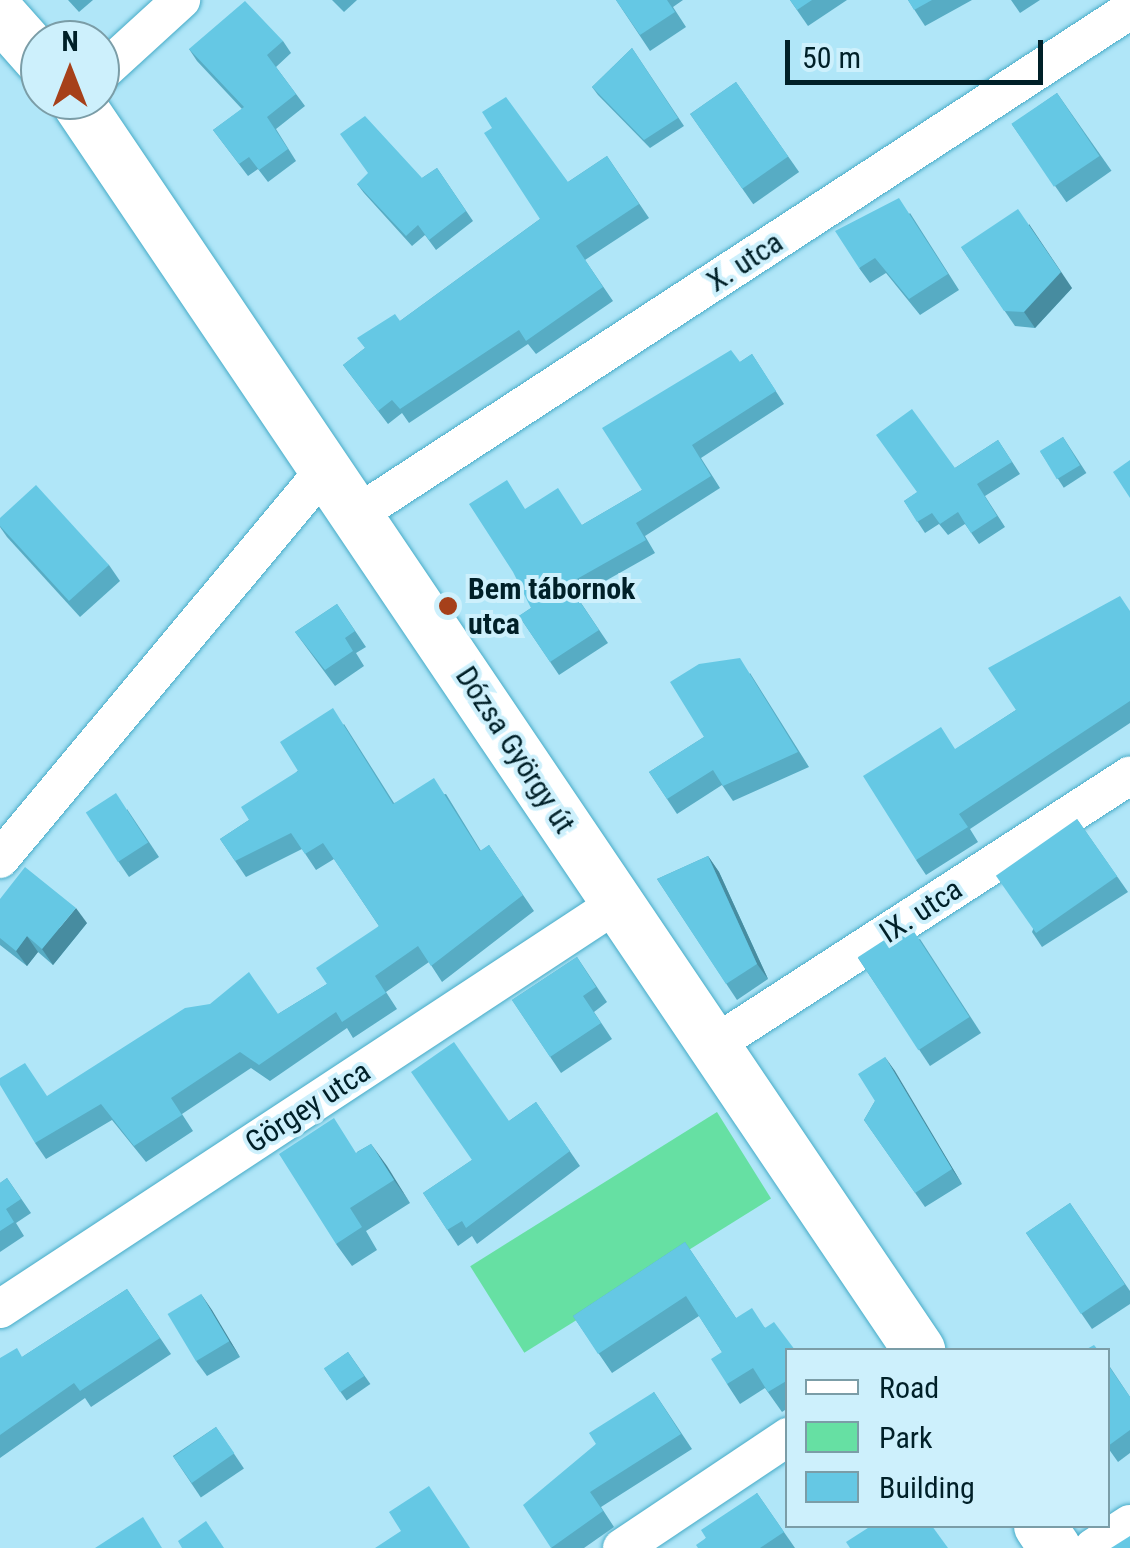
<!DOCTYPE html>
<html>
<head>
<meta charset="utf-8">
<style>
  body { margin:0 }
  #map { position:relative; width:1130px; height:1548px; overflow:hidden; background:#b0e6f8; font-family:"Roboto Condensed",sans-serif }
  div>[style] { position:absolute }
  .green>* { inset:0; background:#66e0a3; transform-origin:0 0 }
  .roads { filter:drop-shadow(0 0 2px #46abc7) drop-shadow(0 0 2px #46abc7) }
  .street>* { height:38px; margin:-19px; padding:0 19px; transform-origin:19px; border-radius:19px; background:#fff }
  .secondary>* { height:52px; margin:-26px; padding:0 26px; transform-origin:26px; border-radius:26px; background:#fff }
  .wall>* { inset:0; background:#57acc4; transform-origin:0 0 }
  .shaded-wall>* { inset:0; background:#478ca0 }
  .building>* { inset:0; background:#65c8e4; transform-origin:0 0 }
  .dots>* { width:28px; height:28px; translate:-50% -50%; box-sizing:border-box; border:5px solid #cdf0fc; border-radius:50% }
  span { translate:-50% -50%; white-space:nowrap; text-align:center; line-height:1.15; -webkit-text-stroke:8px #cdf0fc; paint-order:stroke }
  .street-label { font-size:30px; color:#002028 }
  .poi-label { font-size:30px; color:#002028; font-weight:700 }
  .left { translate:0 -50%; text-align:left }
  .legend { position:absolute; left:785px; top:1348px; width:325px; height:180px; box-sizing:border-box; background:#cdf0fc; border:2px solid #7b9da7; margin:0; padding:12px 18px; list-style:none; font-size:30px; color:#002028 }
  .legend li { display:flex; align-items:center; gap:20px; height:50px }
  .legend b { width:50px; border:2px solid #7b9da7 }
  .north { position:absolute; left:20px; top:20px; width:100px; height:100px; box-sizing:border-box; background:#cdf0fc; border:2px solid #7b9da7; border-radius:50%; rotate:0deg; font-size:28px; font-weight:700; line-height:40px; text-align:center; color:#002028 }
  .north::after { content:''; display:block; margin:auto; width:35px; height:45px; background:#a6401a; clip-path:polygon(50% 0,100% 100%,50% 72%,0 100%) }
  .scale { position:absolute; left:785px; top:40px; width:258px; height:45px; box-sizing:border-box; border:5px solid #002028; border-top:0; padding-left:12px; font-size:30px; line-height:35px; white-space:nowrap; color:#002028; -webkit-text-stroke:8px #cdf0fc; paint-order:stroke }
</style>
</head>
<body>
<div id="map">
  <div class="green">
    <div style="left:717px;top:1112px;width:102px;height:291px;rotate:58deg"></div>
  </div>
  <div class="roads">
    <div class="street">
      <div style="left:100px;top:74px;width:110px;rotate:-42.4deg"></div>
      <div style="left:359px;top:513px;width:921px;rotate:-33.12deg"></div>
      <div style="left:0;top:859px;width:512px;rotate:-50.15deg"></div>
      <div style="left:712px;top:1046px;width:498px;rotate:-32.9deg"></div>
      <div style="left:0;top:1309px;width:737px;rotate:-33.32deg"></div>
      <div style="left:622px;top:1548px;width:200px;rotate:-33.8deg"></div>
      <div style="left:1093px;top:1548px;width:44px;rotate:-33deg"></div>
    </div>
    <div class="secondary">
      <div style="left:0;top:14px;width:60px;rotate:48.4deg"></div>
      <div style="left:76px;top:100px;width:1508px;rotate:56deg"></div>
      <div style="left:1040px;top:1526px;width:27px;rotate:56deg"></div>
    </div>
  </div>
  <div class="wall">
    <div style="clip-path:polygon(68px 0,93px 0,79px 12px)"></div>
    <div style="clip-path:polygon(332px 0,357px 0,344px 12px)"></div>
    <div style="clip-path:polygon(616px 0,683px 0,673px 7px,686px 27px,650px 51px)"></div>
    <div style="clip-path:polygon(790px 0,847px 0,808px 26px)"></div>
    <div style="clip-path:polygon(908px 0,972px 0,925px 26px)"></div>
    <div style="clip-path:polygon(1011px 0,1040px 0,1020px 13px)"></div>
    <div style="clip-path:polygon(283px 41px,291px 53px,276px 67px,305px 106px,276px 129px,296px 161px,268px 182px,258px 169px,248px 176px,213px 130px,242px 109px,197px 61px,189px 49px)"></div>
    <div style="clip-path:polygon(632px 48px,684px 126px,650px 148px,598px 95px,592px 87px)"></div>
    <div style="left:736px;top:82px;width:110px;height:56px;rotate:55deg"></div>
    <div style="left:1057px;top:93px;width:95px;height:55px;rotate:55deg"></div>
    <div style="clip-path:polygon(607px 156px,649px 218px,585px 260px,613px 301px,536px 354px,528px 344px,409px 423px,402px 413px,388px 424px,343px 365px,400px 321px,540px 219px,568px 182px)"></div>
    <div style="clip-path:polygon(437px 168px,473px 221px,436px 250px,425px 235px,412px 246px,364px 193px,357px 184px,422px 178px)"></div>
    <div style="clip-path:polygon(910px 213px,959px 290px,920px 315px,886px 273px,870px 283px,859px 268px)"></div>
    <div style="clip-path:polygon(961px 247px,1072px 288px,1035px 328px,1015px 326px)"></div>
    <div style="clip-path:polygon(752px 354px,784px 404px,701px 458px,720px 488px,645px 536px,655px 553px,577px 597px,608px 643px,559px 675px,519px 616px,531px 608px,526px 509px,582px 525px,642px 490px,740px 362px)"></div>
    <div style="left:1063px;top:437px;width:43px;height:27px;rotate:57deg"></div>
    <div style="clip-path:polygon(998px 440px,1020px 474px,985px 496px,1005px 527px,979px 544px,965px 524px,948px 535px,939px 524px,925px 533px,904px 501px)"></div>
    <div style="clip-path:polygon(0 518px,109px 565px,120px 581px,80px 617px,7px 537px,0 527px)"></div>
    <div style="clip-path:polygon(337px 604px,366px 647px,356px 653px,364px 666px,335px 686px,295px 632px)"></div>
    <div style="clip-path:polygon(1130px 611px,1130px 723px,970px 829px,978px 842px,926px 875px,916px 860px,956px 749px,1016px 710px)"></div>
    <div style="clip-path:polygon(750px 673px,809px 767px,733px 801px,722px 785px,677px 814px,649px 772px,704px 737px)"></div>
    <div style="clip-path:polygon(344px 724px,394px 803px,446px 794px,481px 851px,489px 845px,534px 911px,442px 982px,429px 962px,386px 992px,397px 1009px,353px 1038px,347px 1028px,270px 1081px,251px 1068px,182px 1114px,193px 1131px,146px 1162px,112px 1120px,46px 1159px,35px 1143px,48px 1096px,278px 1014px,327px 984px,379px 926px,334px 859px,316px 870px,302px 849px,246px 877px,220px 839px,249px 820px)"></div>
    <div style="clip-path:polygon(127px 809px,159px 857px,129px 877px,118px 861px)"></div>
    <div style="clip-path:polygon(1077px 819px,1128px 892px,1042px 947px,1032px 932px)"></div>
    <div style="clip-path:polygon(708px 856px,719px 872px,768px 979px,737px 1000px,657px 879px)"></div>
    <div style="clip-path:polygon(87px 923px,53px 965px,38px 952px,27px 966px,0 945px,0 938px)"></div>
    <div style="clip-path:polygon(920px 939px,981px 1033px,930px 1066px,858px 958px)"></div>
    <div style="clip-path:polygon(577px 957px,607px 1002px,594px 1012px,612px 1039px,561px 1073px,512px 1000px)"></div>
    <div style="clip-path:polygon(885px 1057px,962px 1184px,925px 1207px,864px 1120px,875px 1101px)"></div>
    <div style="clip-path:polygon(536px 1102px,580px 1166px,477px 1244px,472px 1236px,458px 1246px,423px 1193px,472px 1160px,509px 1121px)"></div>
    <div style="clip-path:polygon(371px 1144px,410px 1203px,366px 1231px,377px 1250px,352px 1266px,336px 1244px,357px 1152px)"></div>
    <div style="clip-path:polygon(7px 1178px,31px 1213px,16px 1223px,24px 1236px,0 1252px,0 1183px)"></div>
    <div style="clip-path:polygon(1070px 1203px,1130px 1291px,1130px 1304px,1092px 1329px,1026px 1233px)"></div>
    <div style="clip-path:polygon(685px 1242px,736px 1318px,766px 1328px,788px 1350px,788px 1408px,782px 1412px,765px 1388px,740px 1404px,727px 1384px,722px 1352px,699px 1316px,612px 1373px,573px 1316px)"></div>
    <div style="clip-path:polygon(127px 1289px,171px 1354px,91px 1407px,85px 1398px,0 1458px,0 1358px,22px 1357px)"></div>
    <div style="clip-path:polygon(201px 1294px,240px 1357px,207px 1376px,196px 1361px)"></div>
    <div style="left:348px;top:1352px;width:39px;height:29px;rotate:55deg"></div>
    <div style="clip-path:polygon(1108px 1364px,1130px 1397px,1130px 1453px,1118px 1462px,1108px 1448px)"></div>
    <div style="clip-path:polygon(654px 1392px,692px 1449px,601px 1507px,614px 1527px,584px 1548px,551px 1548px,596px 1444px)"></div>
    <div style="left:216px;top:1427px;width:50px;height:52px;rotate:56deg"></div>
    <div style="clip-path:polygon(757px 1493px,795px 1548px,698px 1548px,706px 1538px)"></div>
  </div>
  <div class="shaded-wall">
    <div style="clip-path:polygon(1029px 224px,1072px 288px,1035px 328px,1024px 312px)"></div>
    <div style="clip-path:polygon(708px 856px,719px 872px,768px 979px,757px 964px)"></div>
    <div style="clip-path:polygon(76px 908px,87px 923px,53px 965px,42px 949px)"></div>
    <div style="clip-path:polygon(27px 936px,38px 952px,27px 966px,16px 951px)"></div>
    <div style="clip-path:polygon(885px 1057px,895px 1071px,962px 1184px,952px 1169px)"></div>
    <div style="clip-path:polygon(371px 1144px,387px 1166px,410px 1203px,394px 1180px)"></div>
    <div style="clip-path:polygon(201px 1294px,212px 1310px,240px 1357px,229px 1341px)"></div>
  </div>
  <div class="building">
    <div style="clip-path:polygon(616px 0,667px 0,675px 12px,640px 35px)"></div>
    <div style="clip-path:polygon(790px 0,812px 0,797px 10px)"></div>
    <div style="clip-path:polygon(908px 0,932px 0,914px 10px)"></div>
    <div style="clip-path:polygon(245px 1px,283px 41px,267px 55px,296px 94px,267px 117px,288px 149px,259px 170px,249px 157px,239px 164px,213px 130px,244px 107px,189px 49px)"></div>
    <div style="clip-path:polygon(632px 48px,678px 118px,644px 140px,592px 87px)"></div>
    <div style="left:736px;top:82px;width:91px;height:56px;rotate:55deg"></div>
    <div style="left:1057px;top:93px;width:76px;height:55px;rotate:56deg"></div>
    <div style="clip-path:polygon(506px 97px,568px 182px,607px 156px,639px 204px,576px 246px,603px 287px,526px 341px,519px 330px,400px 409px,392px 400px,378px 411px,343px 365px,365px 348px,357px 338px,395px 314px,400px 321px,540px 219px,484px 133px,492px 128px,482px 112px)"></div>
    <div style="clip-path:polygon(365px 116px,422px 178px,437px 168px,466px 211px,429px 240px,418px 225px,406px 236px,357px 184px,368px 173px,340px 134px)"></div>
    <div style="clip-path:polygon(899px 198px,948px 274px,909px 299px,875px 258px,859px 268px,835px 231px)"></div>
    <div style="clip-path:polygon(1018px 209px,1061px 272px,1024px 312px,1004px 311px,961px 247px)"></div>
    <div style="clip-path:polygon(731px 350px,740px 362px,752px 354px,776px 391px,692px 445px,711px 476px,636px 523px,646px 540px,568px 584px,599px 630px,550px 662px,519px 616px,531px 608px,513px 572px,469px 504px,507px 480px,525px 509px,558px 488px,582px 525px,642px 490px,602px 428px)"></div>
    <div style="clip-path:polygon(912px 409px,955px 468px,998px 440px,1012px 462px,977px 484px,997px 516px,971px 533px,958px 512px,940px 524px,932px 513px,917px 522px,904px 501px,917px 492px,876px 435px)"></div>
    <div style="left:1063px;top:437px;width:33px;height:27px;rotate:59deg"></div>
    <div style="clip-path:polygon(1130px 460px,1130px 498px,1113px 472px)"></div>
    <div style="clip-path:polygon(36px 485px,109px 565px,69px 601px,0 526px,0 518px)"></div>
    <div style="clip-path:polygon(1120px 596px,1130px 611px,1130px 701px,959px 814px,968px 827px,916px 860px,863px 776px,941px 727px,955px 749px,1016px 710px,988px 668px)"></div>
    <div style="clip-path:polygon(337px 604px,355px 631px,345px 638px,353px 651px,325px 670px,295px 632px)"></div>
    <div style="clip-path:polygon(740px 658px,798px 752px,723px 786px,713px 770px,667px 799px,649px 772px,704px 737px,670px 682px,699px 664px)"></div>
    <div style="clip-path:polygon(333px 708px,393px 804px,434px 778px,480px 851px,489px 845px,523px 895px,431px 966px,418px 946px,375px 976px,386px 993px,342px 1022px,336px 1012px,259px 1065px,240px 1052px,171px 1098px,182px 1115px,134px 1146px,101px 1104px,35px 1143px,0 1085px,0 1078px,25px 1063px,47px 1096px,185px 1008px,210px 1004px,249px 972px,278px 1014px,327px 984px,316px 968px,379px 926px,323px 843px,305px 854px,291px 833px,235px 861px,220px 839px,249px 820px,241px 807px,298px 771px,280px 742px)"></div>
    <div style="left:116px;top:793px;width:59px;height:36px;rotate:57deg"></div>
    <div style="left:1077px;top:819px;width:70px;height:99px;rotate:55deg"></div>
    <div style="clip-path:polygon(708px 856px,757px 964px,726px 984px,657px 879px)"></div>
    <div style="clip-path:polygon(25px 867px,76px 908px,42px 949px,27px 936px,16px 951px,0 938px,0 899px)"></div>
    <div style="left:909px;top:924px;width:111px;height:61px;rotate:57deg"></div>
    <div style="clip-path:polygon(577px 957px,596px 987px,583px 996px,601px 1023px,550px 1057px,512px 1000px)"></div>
    <div style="clip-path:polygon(454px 1042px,509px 1121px,536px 1102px,570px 1151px,466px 1228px,462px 1221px,447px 1230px,423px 1193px,472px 1160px,411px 1072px)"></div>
    <div style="clip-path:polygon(885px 1057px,952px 1169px,915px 1193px,864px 1120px,875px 1101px,858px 1074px)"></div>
    <div style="clip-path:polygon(334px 1118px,356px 1153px,371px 1144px,394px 1180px,350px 1208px,362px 1227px,336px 1244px,279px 1154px)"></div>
    <div style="clip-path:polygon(7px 1178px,21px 1199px,6px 1209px,14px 1222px,0 1231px,0 1183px)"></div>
    <div style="left:1070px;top:1203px;width:98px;height:53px;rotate:56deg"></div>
    <div style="clip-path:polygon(685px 1242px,736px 1318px,752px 1308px,765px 1328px,774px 1322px,795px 1350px,788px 1350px,788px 1380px,768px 1392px,753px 1368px,727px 1384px,711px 1359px,722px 1352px,686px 1296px,598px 1354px,573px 1316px)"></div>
    <div style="clip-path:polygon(127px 1289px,160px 1338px,80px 1391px,74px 1383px,0 1435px,0 1358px,17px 1348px,22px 1357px)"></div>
    <div style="left:201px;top:1294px;width:55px;height:39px;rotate:59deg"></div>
    <div style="clip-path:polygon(1094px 1345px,1098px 1350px,1085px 1350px)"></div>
    <div style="left:348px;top:1352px;width:29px;height:29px;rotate:56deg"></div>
    <div style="clip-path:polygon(1108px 1365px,1130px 1397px,1130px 1430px,1108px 1446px)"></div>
    <div style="clip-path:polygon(654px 1392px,681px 1434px,590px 1492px,603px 1511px,551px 1548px,523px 1505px,596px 1444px,589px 1433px)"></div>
    <div style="left:216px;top:1427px;width:32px;height:52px;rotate:55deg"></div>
    <div style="clip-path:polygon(429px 1486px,470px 1548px,375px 1548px,401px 1531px,389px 1512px)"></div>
    <div style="clip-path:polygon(757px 1493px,784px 1532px,760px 1548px,698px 1548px,696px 1545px,706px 1538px,701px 1530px)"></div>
    <div style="clip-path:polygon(143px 1517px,162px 1548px,95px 1548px)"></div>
    <div style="clip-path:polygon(206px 1521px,224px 1548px,182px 1548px,178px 1541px)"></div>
    <div style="clip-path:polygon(871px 1526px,932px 1526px,948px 1548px,850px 1548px,846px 1542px)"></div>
    <div style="clip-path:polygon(1130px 1536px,1130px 1548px,1111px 1548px)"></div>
  </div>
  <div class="dots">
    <div style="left:448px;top:606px;background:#a6401a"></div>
  </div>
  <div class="street-label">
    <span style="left:745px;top:262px;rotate:-33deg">X. utca</span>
    <span style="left:515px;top:750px;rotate:57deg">Dózsa György út</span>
    <span style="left:921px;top:911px;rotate:-33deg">IX. utca</span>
    <span style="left:308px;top:1107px;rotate:-33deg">Görgey utca</span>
  </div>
  <div class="poi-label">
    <span class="left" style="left:468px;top:606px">Bem tábornok<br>utca</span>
  </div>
  <ul class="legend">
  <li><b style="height:12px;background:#fff"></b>Road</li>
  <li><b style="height:28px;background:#66e0a3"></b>Park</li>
  <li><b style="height:28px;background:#65c8e4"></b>Building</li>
  </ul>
  <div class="north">N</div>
  <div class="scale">50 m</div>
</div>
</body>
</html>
